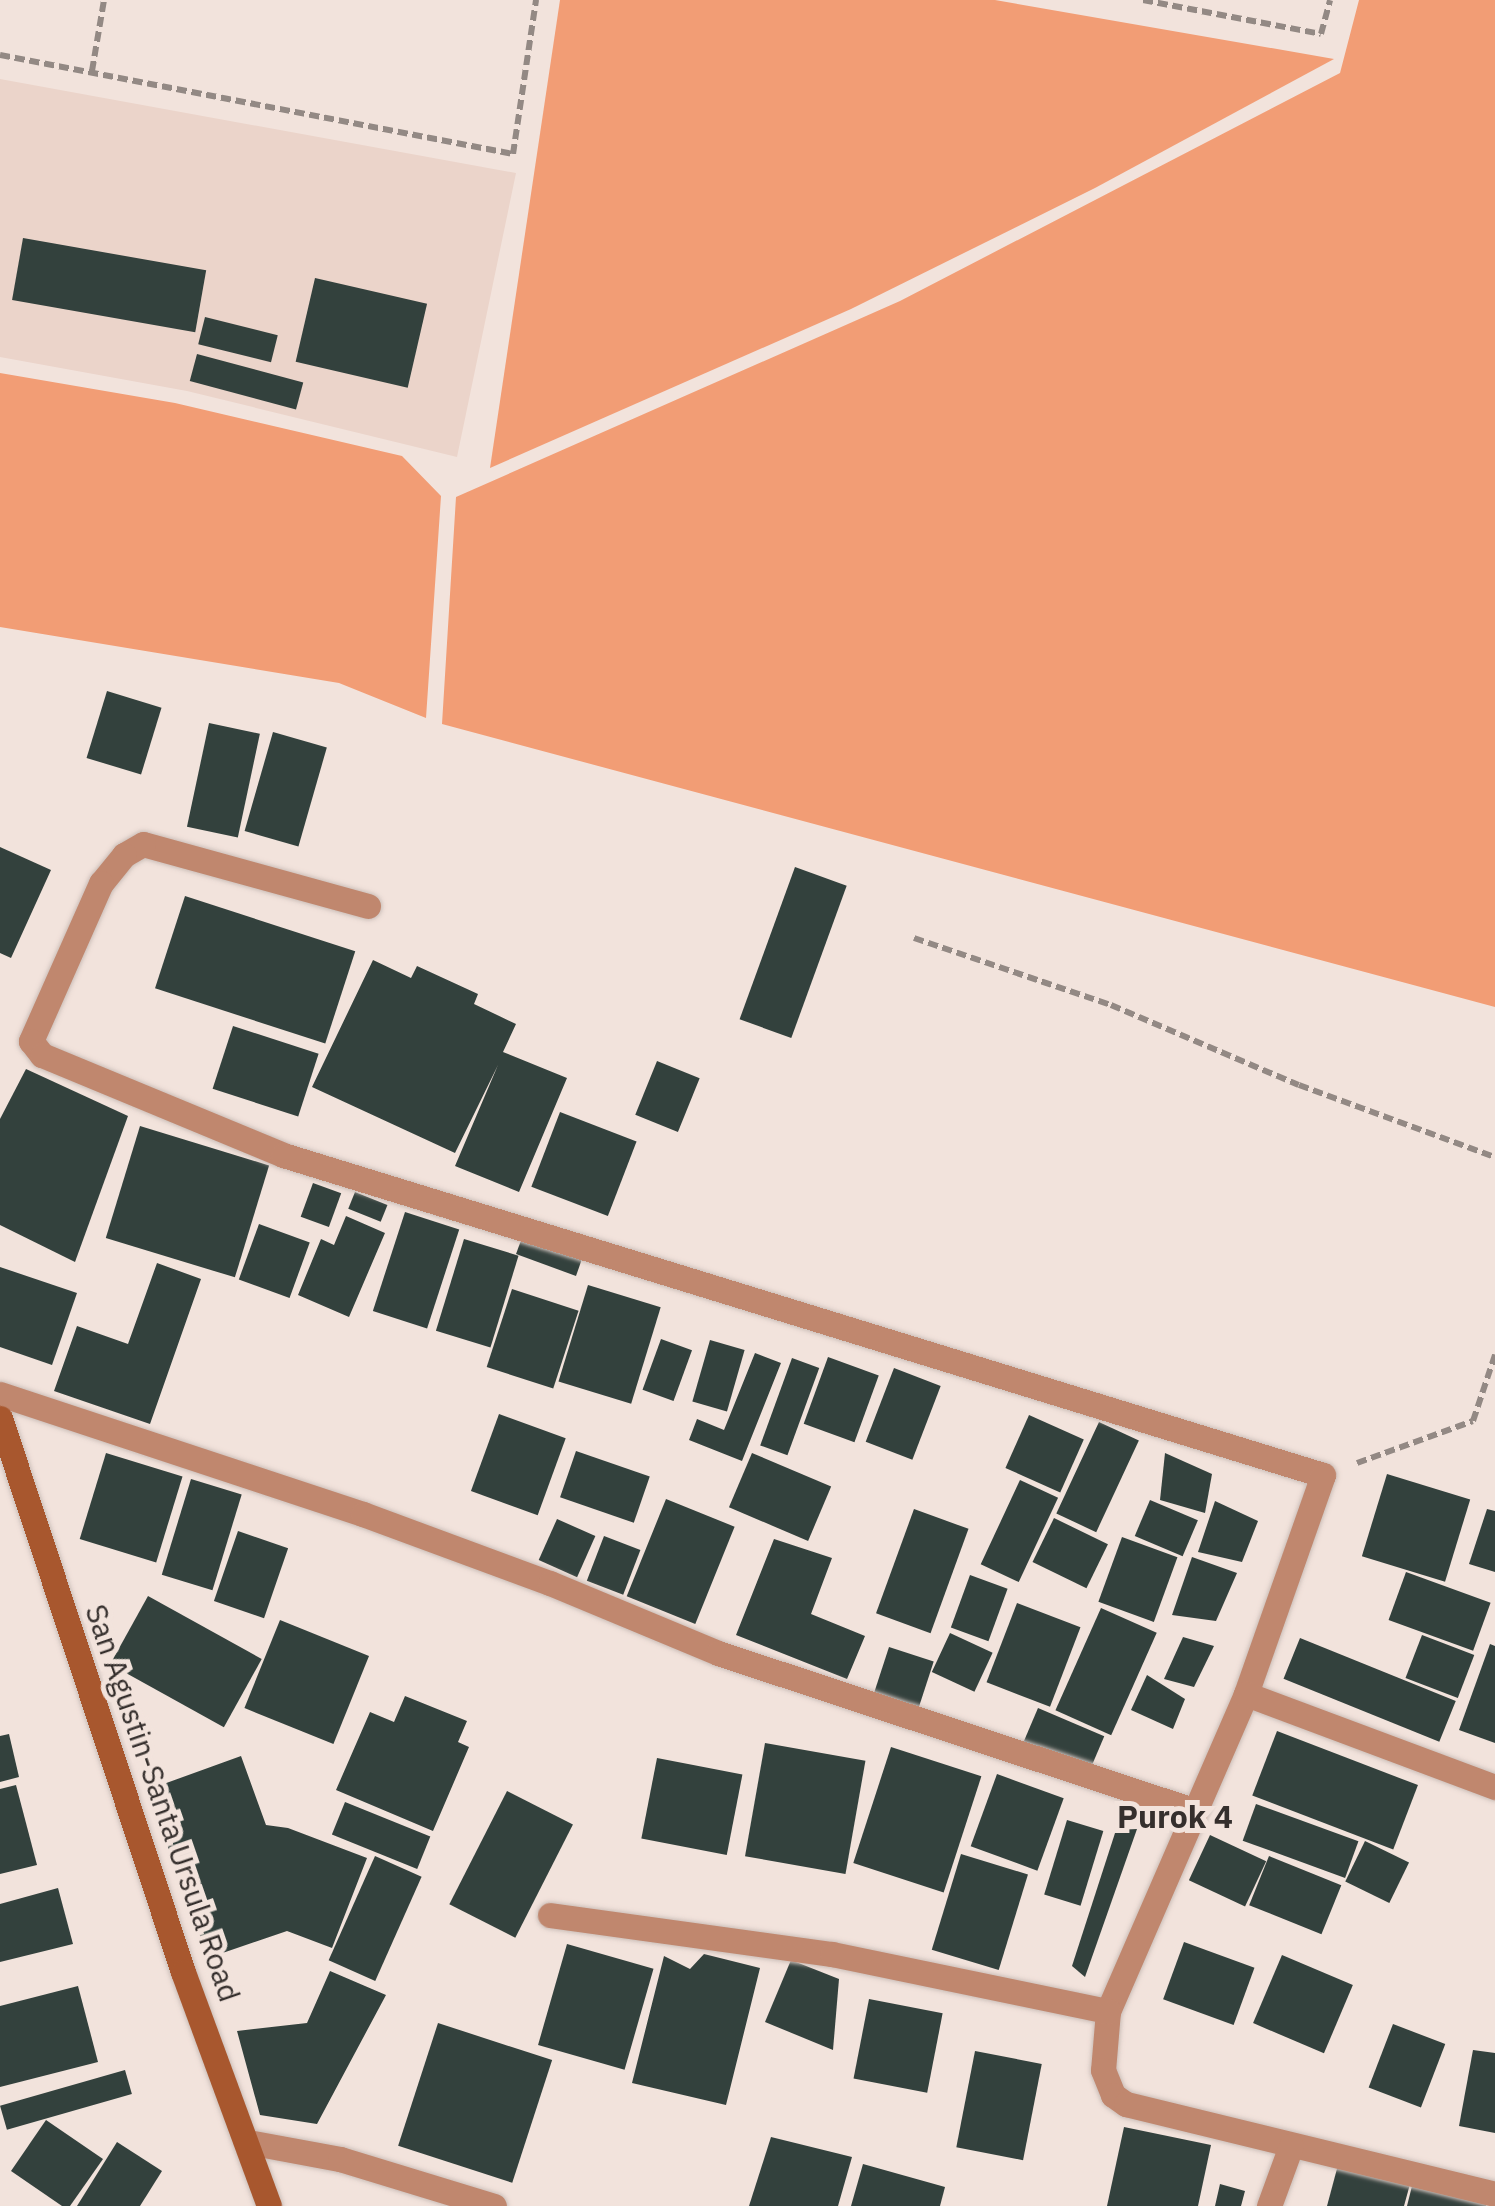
<!DOCTYPE html>
<html>
<head>
<meta charset="utf-8">
<style>
  body { margin:0 }
  #map { position:relative; width:1495px; height:2206px; overflow:hidden; background:#f2e3dc; font-family:"IBM Plex Sans",sans-serif }
  div>[style] { position:absolute }
  .built>* { inset:0; background:#ebd4ca }
  .water>* { inset:0; background:#f29d75 }
  .building>* { inset:0; background:#33413d; transform-origin:0 0 }
  .path>* { height:6px; margin-top:-3px; transform-origin:0; background:repeating-linear-gradient(90deg,#938984 0 10px,transparent 0 15px) }
  .roads { filter:drop-shadow(0 0 2px #ccbfb9) drop-shadow(0 0 2px #ccbfb9) }
  .street>* { height:25px; margin:-12.5px; padding:0 12.5px; transform-origin:12.5px; border-radius:12.5px; background:#c0876e }
  .secondary>* { height:25px; margin:-12.5px; padding:0 12.5px; transform-origin:12.5px; border-radius:12.5px; background:#a8572e }
  span { translate:-50% -50%; white-space:nowrap; text-align:center; line-height:1.15; -webkit-text-stroke:10px #f2e3dc; paint-order:stroke }
  .street-label { font-size:30px; color:#352f2d }
  .neighbourhood-label { font-size:32px; color:#352f2d; font-weight:700 }
</style>
</head>
<body>
<div id="map">
  <div class="built">
    <div style="clip-path:polygon(0 79px,516px 173px,457px 457px,187px 391px,0 357px)"></div>
  </div>
  <div class="water">
    <div style="clip-path:polygon(560px 0,995px 0,1334px 59px,1095px 188px,851px 309px,490px 468px)"></div>
    <div style="clip-path:polygon(1359px 0,1495px 0,1495px 1007px,442px 724px,456px 497px,900px 301px,1340px 73px)"></div>
    <div style="clip-path:polygon(0 373px,175px 403px,402px 456px,441px 496px,426px 718px,339px 683px,0 627px)"></div>
  </div>
  <div class="building">
    <div style="left:23px;top:238px;width:186px;height:63px;rotate:10deg"></div>
    <div style="left:315px;top:278px;width:115px;height:86px;rotate:13deg"></div>
    <div style="left:205px;top:317px;width:75px;height:28px;rotate:14deg"></div>
    <div style="left:197px;top:354px;width:110px;height:28px;rotate:15deg"></div>
    <div style="left:107px;top:691px;width:57px;height:70px;rotate:17deg"></div>
    <div style="left:209px;top:723px;width:52px;height:106px;rotate:12deg"></div>
    <div style="left:273px;top:732px;width:56px;height:103px;rotate:16deg"></div>
    <div style="clip-path:polygon(0 847px,51px 870px,11px 958px,0 953px)"></div>
    <div style="left:795px;top:867px;width:55px;height:162px;rotate:20deg"></div>
    <div style="left:185px;top:896px;width:179px;height:97px;rotate:18deg"></div>
    <div style="clip-path:polygon(373px 960px,411px 978px,417px 966px,478px 994px,474px 1004px,516px 1024px,503px 1052px,567px 1078px,519px 1192px,455px 1166px,498px 1065px,455px 1153px,312px 1087px)"></div>
    <div style="left:233px;top:1026px;width:90px;height:66px;rotate:18deg"></div>
    <div style="left:657px;top:1061px;width:46px;height:58px;rotate:22deg"></div>
    <div style="clip-path:polygon(26px 1069px,128px 1116px,75px 1262px,0 1225px,0 1119px)"></div>
    <div style="left:560px;top:1112px;width:82px;height:80px;rotate:21deg"></div>
    <div style="left:140px;top:1126px;width:135px;height:117px;rotate:17deg"></div>
    <div style="left:313px;top:1183px;width:30px;height:36px;rotate:20deg"></div>
    <div style="left:355px;top:1192px;width:35px;height:18px;rotate:22deg"></div>
    <div style="left:405px;top:1212px;width:57px;height:104px;rotate:18deg"></div>
    <div style="clip-path:polygon(346px 1216px,385px 1233px,349px 1317px,298px 1295px,321px 1239px,334px 1245px)"></div>
    <div style="left:259px;top:1224px;width:54px;height:59px;rotate:20deg"></div>
    <div style="clip-path:polygon(523px 1235px,584px 1253px,576px 1276px,516px 1254px)"></div>
    <div style="left:464px;top:1239px;width:57px;height:96px;rotate:17deg"></div>
    <div style="clip-path:polygon(157px 1263px,201px 1279px,150px 1424px,54px 1391px,77px 1326px,128px 1344px)"></div>
    <div style="clip-path:polygon(0 1267px,77px 1293px,52px 1365px,0 1347px)"></div>
    <div style="left:588px;top:1285px;width:76px;height:101px;rotate:17deg"></div>
    <div style="left:512px;top:1289px;width:70px;height:82px;rotate:18deg"></div>
    <div style="left:661px;top:1339px;width:33px;height:54px;rotate:20deg"></div>
    <div style="left:710px;top:1340px;width:36px;height:64px;rotate:16deg"></div>
    <div style="clip-path:polygon(755px 1353px,781px 1363px,742px 1461px,689px 1440px,697px 1419px,724px 1430px)"></div>
    <div style="left:828px;top:1357px;width:54px;height:71px;rotate:20deg"></div>
    <div style="left:792px;top:1358px;width:29px;height:93px;rotate:20deg"></div>
    <div style="left:894px;top:1368px;width:50px;height:79px;rotate:21deg"></div>
    <div style="left:499px;top:1414px;width:71px;height:82px;rotate:20deg"></div>
    <div style="left:1029px;top:1415px;width:60px;height:58px;rotate:24deg"></div>
    <div style="left:1099px;top:1422px;width:44px;height:101px;rotate:25deg"></div>
    <div style="left:576px;top:1451px;width:78px;height:49px;rotate:19deg"></div>
    <div style="left:106px;top:1453px;width:80px;height:90px;rotate:17deg"></div>
    <div style="left:752px;top:1453px;width:86px;height:59px;rotate:23deg"></div>
    <div style="clip-path:polygon(1165px 1453px,1212px 1474px,1205px 1513px,1160px 1500px)"></div>
    <div style="left:1387px;top:1474px;width:87px;height:86px;rotate:17deg"></div>
    <div style="left:191px;top:1479px;width:53px;height:100px;rotate:17deg"></div>
    <div style="left:1020px;top:1480px;width:42px;height:93px;rotate:25deg"></div>
    <div style="left:666px;top:1499px;width:74px;height:105px;rotate:22deg"></div>
    <div style="left:1150px;top:1500px;width:52px;height:39px;rotate:23deg"></div>
    <div style="clip-path:polygon(1215px 1501px,1258px 1521px,1242px 1562px,1198px 1552px)"></div>
    <div style="left:914px;top:1509px;width:58px;height:111px;rotate:20deg"></div>
    <div style="clip-path:polygon(1487px 1509px,1495px 1511px,1495px 1572px,1469px 1564px)"></div>
    <div style="left:1054px;top:1518px;width:60px;height:49px;rotate:26deg"></div>
    <div style="left:557px;top:1519px;width:42px;height:45px;rotate:24deg"></div>
    <div style="left:238px;top:1531px;width:53px;height:74px;rotate:19deg"></div>
    <div style="left:604px;top:1536px;width:39px;height:48px;rotate:21deg"></div>
    <div style="left:1122px;top:1537px;width:59px;height:69px;rotate:20deg"></div>
    <div style="clip-path:polygon(774px 1539px,832px 1558px,811px 1614px,865px 1636px,847px 1679px,736px 1635px)"></div>
    <div style="clip-path:polygon(1192px 1557px,1237px 1573px,1216px 1621px,1172px 1615px)"></div>
    <div style="left:1406px;top:1572px;width:90px;height:51px;rotate:20deg"></div>
    <div style="left:970px;top:1575px;width:40px;height:56px;rotate:20deg"></div>
    <div style="left:148px;top:1596px;width:130px;height:78px;rotate:29deg"></div>
    <div style="left:1017px;top:1603px;width:68px;height:85px;rotate:21deg"></div>
    <div style="left:1101px;top:1608px;width:61px;height:112px;rotate:24deg"></div>
    <div style="left:280px;top:1620px;width:96px;height:95px;rotate:22deg"></div>
    <div style="left:950px;top:1633px;width:47px;height:43px;rotate:25deg"></div>
    <div style="left:1422px;top:1635px;width:56px;height:46px;rotate:21deg"></div>
    <div style="clip-path:polygon(1183px 1637px,1214px 1646px,1194px 1687px,1164px 1679px)"></div>
    <div style="left:1300px;top:1638px;width:168px;height:44px;rotate:22deg"></div>
    <div style="clip-path:polygon(1490px 1644px,1495px 1646px,1495px 1743px,1459px 1730px)"></div>
    <div style="left:889px;top:1647px;width:47px;height:50px;rotate:18deg"></div>
    <div style="clip-path:polygon(1147px 1675px,1185px 1699px,1173px 1729px,1131px 1710px)"></div>
    <div style="clip-path:polygon(405px 1696px,467px 1721px,458px 1742px,469px 1747px,433px 1831px,336px 1790px,370px 1712px,394px 1722px)"></div>
    <div style="left:1038px;top:1708px;width:72px;height:43px;rotate:23deg"></div>
    <div style="left:1277px;top:1731px;width:151px;height:69px;rotate:21deg"></div>
    <div style="clip-path:polygon(9px 1734px,19px 1777px,0 1782px,0 1736px)"></div>
    <div style="left:765px;top:1743px;width:102px;height:115px;rotate:10deg"></div>
    <div style="left:891px;top:1747px;width:95px;height:122px;rotate:18deg"></div>
    <div style="clip-path:polygon(241px 1756px,266px 1825px,288px 1828px,367px 1858px,332px 1948px,287px 1931px,208px 1958px,147px 1790px)"></div>
    <div style="left:657px;top:1758px;width:87px;height:82px;rotate:11deg"></div>
    <div style="left:997px;top:1774px;width:71px;height:77px;rotate:20deg"></div>
    <div style="clip-path:polygon(16px 1785px,37px 1865px,0 1874px,0 1789px)"></div>
    <div style="left:507px;top:1791px;width:74px;height:127px;rotate:27deg"></div>
    <div style="left:345px;top:1802px;width:92px;height:35px;rotate:22deg"></div>
    <div style="left:1256px;top:1804px;width:109px;height:39px;rotate:20deg"></div>
    <div style="left:1067px;top:1820px;width:38px;height:78px;rotate:17deg"></div>
    <div style="clip-path:polygon(1137px 1829px,1085px 1977px,1072px 1966px,1116px 1830px)"></div>
    <div style="left:1210px;top:1835px;width:62px;height:50px;rotate:25deg"></div>
    <div style="left:1365px;top:1841px;width:49px;height:45px;rotate:26deg"></div>
    <div style="left:961px;top:1854px;width:70px;height:100px;rotate:17deg"></div>
    <div style="left:375px;top:1856px;width:51px;height:114px;rotate:24deg"></div>
    <div style="left:1269px;top:1856px;width:78px;height:53px;rotate:22deg"></div>
    <div style="clip-path:polygon(58px 1888px,73px 1944px,0 1962px,0 1904px)"></div>
    <div style="left:1184px;top:1942px;width:75px;height:61px;rotate:20deg"></div>
    <div style="left:567px;top:1944px;width:90px;height:105px;rotate:16deg"></div>
    <div style="clip-path:polygon(704px 1954px,760px 1968px,726px 2105px,632px 2083px,664px 1956px,690px 1969px)"></div>
    <div style="left:1282px;top:1955px;width:77px;height:74px;rotate:23deg"></div>
    <div style="clip-path:polygon(791px 1960px,839px 1979px,833px 2050px,765px 2022px)"></div>
    <div style="clip-path:polygon(330px 1971px,386px 1995px,317px 2124px,260px 2115px,237px 2031px,307px 2023px)"></div>
    <div style="clip-path:polygon(78px 1986px,98px 2062px,0 2087px,0 2006px)"></div>
    <div style="left:869px;top:1999px;width:75px;height:81px;rotate:11deg"></div>
    <div style="left:438px;top:2023px;width:120px;height:129px;rotate:18deg"></div>
    <div style="left:1393px;top:2024px;width:56px;height:68px;rotate:21deg"></div>
    <div style="clip-path:polygon(1473px 2050px,1495px 2053px,1495px 2133px,1459px 2126px)"></div>
    <div style="left:975px;top:2051px;width:68px;height:98px;rotate:11deg"></div>
    <div style="left:125px;top:2070px;width:25px;height:130px;rotate:74deg"></div>
    <div style="clip-path:polygon(46px 2120px,103px 2159px,70px 2206px,62px 2206px,11px 2171px)"></div>
    <div style="clip-path:polygon(1124px 2127px,1211px 2145px,1198px 2206px,1107px 2206px)"></div>
    <div style="clip-path:polygon(771px 2137px,852px 2157px,838px 2206px,749px 2206px)"></div>
    <div style="clip-path:polygon(117px 2142px,162px 2171px,140px 2206px,77px 2206px)"></div>
    <div style="clip-path:polygon(863px 2164px,945px 2187px,940px 2206px,851px 2206px)"></div>
    <div style="clip-path:polygon(1338px 2165px,1410px 2184px,1404px 2206px,1327px 2206px)"></div>
    <div style="clip-path:polygon(1413px 2182px,1487px 2201px,1486px 2206px,1407px 2206px)"></div>
    <div style="clip-path:polygon(1220px 2184px,1245px 2191px,1241px 2206px,1215px 2206px)"></div>
  </div>
  <div class="path">
    <div style="left:1143px;top:0;width:181px;rotate:10.8deg"></div>
    <div style="left:1321px;top:34px;width:35px;rotate:-75deg"></div>
    <div style="left:0;top:55px;width:522px;rotate:10.92deg"></div>
    <div style="left:513px;top:154px;width:156px;rotate:-81.5deg"></div>
    <div style="left:92px;top:71px;width:72px;rotate:-80.4deg"></div>
    <div style="left:914px;top:938px;width:208px;rotate:18.8deg"></div>
    <div style="left:1111px;top:1005px;width:204px;rotate:23.1deg"></div>
    <div style="left:1299px;top:1085px;width:209px;rotate:20.2deg"></div>
    <div style="left:1357px;top:1463px;width:123px;rotate:-19.9deg"></div>
    <div style="left:1473px;top:1421px;width:70px;rotate:-71.6deg"></div>
  </div>
  <div class="roads">
    <div class="street">
      <div style="left:368px;top:906px;width:233px;rotate:-164.6deg"></div>
      <div style="left:143px;top:844px;width:22px;rotate:150deg"></div>
      <div style="left:124px;top:855px;width:36px;rotate:129deg"></div>
      <div style="left:101px;top:883px;width:173px;rotate:113.9deg"></div>
      <div style="left:31px;top:1041px;width:18px;rotate:52deg"></div>
      <div style="left:42px;top:1055px;width:261px;rotate:22.5deg"></div>
      <div style="left:283px;top:1155px;width:1088px;rotate:17.1deg"></div>
      <div style="left:1323px;top:1475px;width:232px;rotate:109.4deg"></div>
      <div style="left:1246px;top:1694px;width:346px;rotate:113.5deg"></div>
      <div style="left:1108px;top:2011px;width:59px;rotate:94.8deg"></div>
      <div style="left:1103px;top:2070px;width:27px;rotate:68deg"></div>
      <div style="left:1113px;top:2095px;width:16px;rotate:35deg"></div>
      <div style="left:1126px;top:2104px;width:380px;rotate:13.7deg"></div>
      <div style="left:0;top:1394px;width:382px;rotate:18.3deg"></div>
      <div style="left:363px;top:1514px;width:199px;rotate:20.3deg"></div>
      <div style="left:550px;top:1583px;width:182px;rotate:22.6deg"></div>
      <div style="left:718px;top:1653px;width:499px;rotate:18.3deg"></div>
      <div style="left:1246px;top:1694px;width:266px;rotate:20.5deg"></div>
      <div style="left:550px;top:1915px;width:285px;rotate:7.9deg"></div>
      <div style="left:832px;top:1954px;width:282px;rotate:11.7deg"></div>
      <div style="left:248px;top:2142px;width:94px;rotate:10.5deg"></div>
      <div style="left:340px;top:2159px;width:161px;rotate:17deg"></div>
      <div style="left:1269px;top:2206px;width:64px;rotate:-69.9deg"></div>
    </div>
    <div class="secondary">
      <div style="left:0;top:1418px;width:583px;rotate:71.72deg"></div>
      <div style="left:183px;top:1972px;width:249px;rotate:69.8deg"></div>
    </div>
  </div>
  <div class="street-label">
    <span style="left:163px;top:1803px;rotate:71deg">San Agustin-Santa Ursula Road</span>
  </div>
  <div class="neighbourhood-label">
    <span style="left:1175px;top:1816px">Purok 4</span>
  </div>
</div>
</body>
</html>
